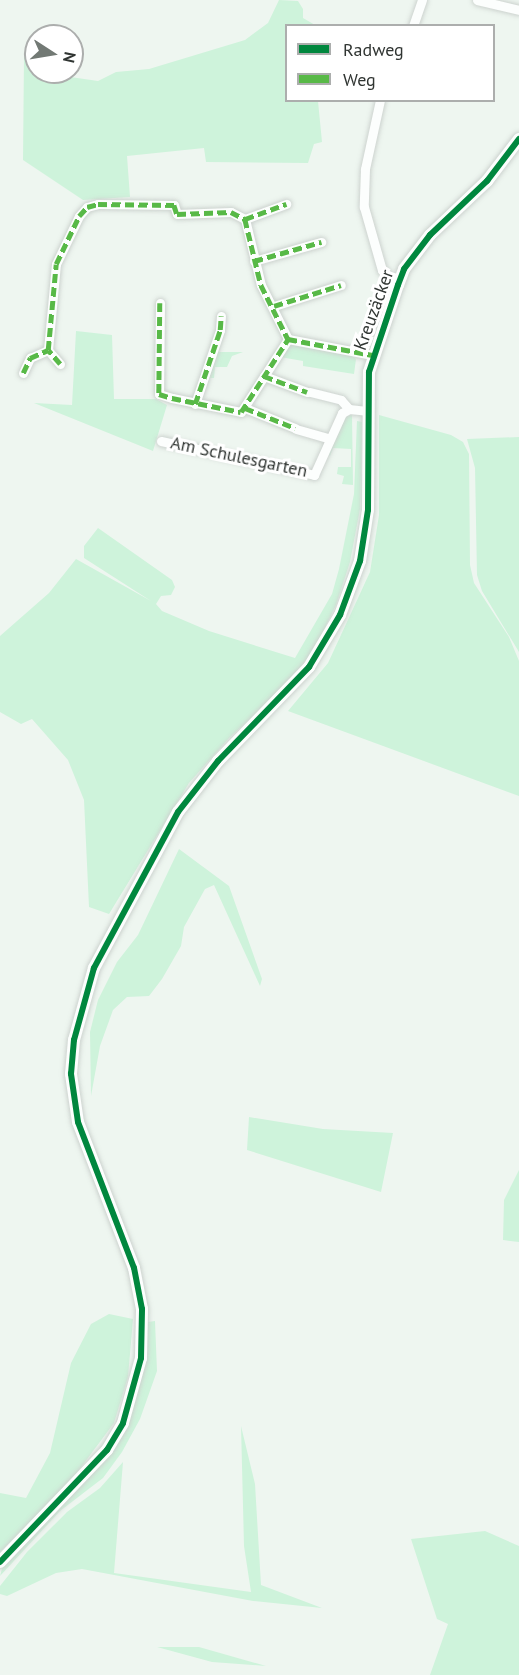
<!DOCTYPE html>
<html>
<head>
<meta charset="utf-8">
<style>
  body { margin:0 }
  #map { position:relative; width:519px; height:1675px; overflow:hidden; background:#eef6f0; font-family:"PT Sans",sans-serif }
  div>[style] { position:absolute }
  .green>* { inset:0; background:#cef3db }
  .roads { filter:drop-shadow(0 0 2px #cdd3cf) drop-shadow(0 0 2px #cdd3cf) }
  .minor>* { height:9px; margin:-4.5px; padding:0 4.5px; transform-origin:4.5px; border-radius:4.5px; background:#fcfefd }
  .tertiary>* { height:12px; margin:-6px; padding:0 6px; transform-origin:6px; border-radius:6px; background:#fcfefd }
  .quiet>* { height:4.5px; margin-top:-2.25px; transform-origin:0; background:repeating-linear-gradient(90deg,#58b947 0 9px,transparent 0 13.5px) }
  .cycleway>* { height:6px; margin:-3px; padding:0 3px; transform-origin:3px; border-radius:3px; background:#00873e }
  span { translate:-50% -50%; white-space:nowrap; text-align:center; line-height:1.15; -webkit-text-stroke:6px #fff; paint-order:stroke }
  .street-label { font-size:18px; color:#303532 }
  .legend { position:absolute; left:285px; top:24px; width:210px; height:78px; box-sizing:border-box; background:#fff; border:2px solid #acaead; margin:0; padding:8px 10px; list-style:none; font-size:18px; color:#303532 }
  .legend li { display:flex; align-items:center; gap:12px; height:30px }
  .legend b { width:30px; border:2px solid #acaead }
  .north { position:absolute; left:24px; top:24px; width:60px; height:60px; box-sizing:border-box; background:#fff; border:2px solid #acaead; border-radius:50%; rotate:102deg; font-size:16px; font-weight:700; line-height:24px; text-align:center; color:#303532 }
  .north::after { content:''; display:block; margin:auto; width:21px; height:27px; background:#727974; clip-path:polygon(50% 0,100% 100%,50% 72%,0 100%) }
</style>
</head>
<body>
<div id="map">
  <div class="green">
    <div style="clip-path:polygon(279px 0,298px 1px,303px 9px,303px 18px,315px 25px,286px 26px,286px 100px,318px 101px,322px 142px,314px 144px,308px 163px,206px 162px,204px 148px,127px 156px,130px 197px,83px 200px,23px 160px,24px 56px,36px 63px,36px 72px,98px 81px,116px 72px,149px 69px,245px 40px,268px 23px)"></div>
    <div style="clip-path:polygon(76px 331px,112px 335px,114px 399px,156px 399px,167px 405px,153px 451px,34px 403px,72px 405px)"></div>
    <div style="clip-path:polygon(290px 345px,351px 355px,356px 359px,354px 374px,303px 366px,303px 361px,280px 357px)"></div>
    <div style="clip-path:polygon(215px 352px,243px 352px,232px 356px,227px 367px,215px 367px,214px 378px,205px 378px)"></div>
    <div style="clip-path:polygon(352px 415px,353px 485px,342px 484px,344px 476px,337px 474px,338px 467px,351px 467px,351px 449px,333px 448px,330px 456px,327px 453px,346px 416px)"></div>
    <div style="clip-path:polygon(379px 415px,451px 435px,463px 442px,469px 454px,470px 565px,474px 583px,509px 637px,519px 661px,519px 796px,288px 711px,328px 663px,370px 572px,379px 515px)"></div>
    <div style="clip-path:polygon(357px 421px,362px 422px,360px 509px,350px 562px,336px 605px,315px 648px,283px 689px,230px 737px,189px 783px,109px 914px,89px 907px,84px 800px,68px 760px,32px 719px,21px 724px,0 712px,0 636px,49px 593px,76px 559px,151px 601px,84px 558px,84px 546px,98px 528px,172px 580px,175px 587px,171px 595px,161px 596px,156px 604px,162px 611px,209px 631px,295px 658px,332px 594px,339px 569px,354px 494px)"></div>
    <div style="clip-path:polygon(519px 437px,519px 652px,482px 591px,477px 575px,475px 468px,467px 439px)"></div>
    <div style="clip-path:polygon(179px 849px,229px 886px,262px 979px,260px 986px,214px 885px,205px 889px,184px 927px,181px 946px,162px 979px,149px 996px,127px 997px,113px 1010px,100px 1046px,91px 1096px,90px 1032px,98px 1000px,117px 962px,138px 935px)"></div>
    <div style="clip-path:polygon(249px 1117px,323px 1129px,393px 1133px,381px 1192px,247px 1150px)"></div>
    <div style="clip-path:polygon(519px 1170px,519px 1242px,503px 1240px,504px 1200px)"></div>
    <div style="clip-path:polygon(109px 1314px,133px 1319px,128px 1377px,114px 1423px,70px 1482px,0 1552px,0 1493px,26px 1498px,50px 1453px,71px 1363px,91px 1324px)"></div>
    <div style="clip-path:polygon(155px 1321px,157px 1371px,140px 1419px,122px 1452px,103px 1478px,60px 1511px,0 1576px,3px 1565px,113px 1449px,141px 1381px,148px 1322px)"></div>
    <div style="clip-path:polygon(241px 1426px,255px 1484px,261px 1585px,322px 1608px,253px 1601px,82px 1569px,56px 1573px,7px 1596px,0 1594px,0 1586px,27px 1552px,67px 1512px,100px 1488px,123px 1462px,114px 1573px,251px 1592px,244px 1546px)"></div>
    <div style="clip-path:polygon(485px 1531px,519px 1546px,519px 1675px,430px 1675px,448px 1624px,437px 1619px,411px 1539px)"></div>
    <div style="clip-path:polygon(157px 1647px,199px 1647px,266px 1666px,212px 1662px)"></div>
  </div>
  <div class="roads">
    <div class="minor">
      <div style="left:477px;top:0;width:43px;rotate:13.4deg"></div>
      <div style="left:413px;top:26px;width:28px;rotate:-71deg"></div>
      <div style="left:380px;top:100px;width:71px;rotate:102.3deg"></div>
      <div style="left:365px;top:169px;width:38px;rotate:92deg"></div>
      <div style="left:364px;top:207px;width:66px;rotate:74.1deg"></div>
      <div style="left:382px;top:270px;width:22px;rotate:43deg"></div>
      <div style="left:245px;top:219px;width:44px;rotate:-20.1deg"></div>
      <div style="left:254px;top:261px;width:70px;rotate:-15.8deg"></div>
      <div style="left:160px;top:303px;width:91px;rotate:90.6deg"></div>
      <div style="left:159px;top:394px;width:14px;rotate:17deg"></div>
      <div style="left:172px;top:398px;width:70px;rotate:11.5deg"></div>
      <div style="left:241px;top:412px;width:87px;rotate:-57.2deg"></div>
      <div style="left:274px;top:306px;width:70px;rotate:-17.4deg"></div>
      <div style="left:60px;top:364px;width:18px;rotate:-131deg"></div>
      <div style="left:48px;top:350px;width:86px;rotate:-84.7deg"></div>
      <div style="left:56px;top:264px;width:53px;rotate:-64.4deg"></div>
      <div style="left:79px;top:216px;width:12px;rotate:-48deg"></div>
      <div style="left:87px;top:207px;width:11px;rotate:-15deg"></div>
      <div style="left:98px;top:204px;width:76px;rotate:0.8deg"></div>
      <div style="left:174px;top:205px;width:9px;rotate:72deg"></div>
      <div style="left:177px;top:214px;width:54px;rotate:-2.1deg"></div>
      <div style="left:231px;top:212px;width:16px;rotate:27deg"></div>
      <div style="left:245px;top:219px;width:68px;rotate:76.4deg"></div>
      <div style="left:261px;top:285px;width:60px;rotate:63.4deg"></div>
      <div style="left:288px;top:339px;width:86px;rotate:10.7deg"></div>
      <div style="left:23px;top:373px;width:17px;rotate:-65deg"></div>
      <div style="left:30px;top:358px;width:20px;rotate:-24deg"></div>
      <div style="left:264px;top:376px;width:46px;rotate:20.4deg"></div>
      <div style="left:310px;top:392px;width:32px;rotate:14deg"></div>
      <div style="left:341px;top:400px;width:12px;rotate:48deg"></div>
      <div style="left:195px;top:404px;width:78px;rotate:-71.3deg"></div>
      <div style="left:220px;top:330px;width:14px;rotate:-86deg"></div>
      <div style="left:245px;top:408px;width:54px;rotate:21.8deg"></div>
      <div style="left:296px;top:429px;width:35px;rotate:16deg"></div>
      <div style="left:161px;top:441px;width:157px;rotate:12.5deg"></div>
      <div style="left:314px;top:475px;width:68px;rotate:-65.7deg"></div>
      <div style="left:342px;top:413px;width:8px;rotate:-30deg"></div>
      <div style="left:349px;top:409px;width:18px;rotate:6deg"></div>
    </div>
    <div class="tertiary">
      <div style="left:0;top:1562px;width:155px;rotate:-46.3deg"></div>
      <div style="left:107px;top:1450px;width:31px;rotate:-59deg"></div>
      <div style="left:123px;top:1423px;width:67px;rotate:-74.5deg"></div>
      <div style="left:141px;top:1358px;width:49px;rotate:-88.8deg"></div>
      <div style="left:142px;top:1309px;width:42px;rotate:-101deg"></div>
      <div style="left:134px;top:1268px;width:156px;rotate:-111deg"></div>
      <div style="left:78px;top:1122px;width:49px;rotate:-98.3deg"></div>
      <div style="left:71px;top:1074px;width:34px;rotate:-85deg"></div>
      <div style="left:74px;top:1040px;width:75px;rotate:-74.5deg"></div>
      <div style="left:94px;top:968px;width:177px;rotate:-61.7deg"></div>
      <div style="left:178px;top:812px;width:65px;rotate:-51.9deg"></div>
      <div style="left:218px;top:761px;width:131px;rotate:-45.9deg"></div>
      <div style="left:309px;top:667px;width:61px;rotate:-59.2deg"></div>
      <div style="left:340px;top:615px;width:58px;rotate:-69.7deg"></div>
      <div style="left:360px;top:561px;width:52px;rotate:-81.1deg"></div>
      <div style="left:368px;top:510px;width:138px;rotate:-89.6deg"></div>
      <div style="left:369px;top:372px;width:92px;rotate:-71.6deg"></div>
      <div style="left:398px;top:285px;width:17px;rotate:-69deg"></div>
      <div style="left:404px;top:269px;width:43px;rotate:-52.6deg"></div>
      <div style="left:430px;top:235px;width:79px;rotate:-43.5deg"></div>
      <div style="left:487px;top:181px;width:53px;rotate:-52.7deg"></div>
    </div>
  </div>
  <div class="quiet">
    <div style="left:245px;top:219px;width:44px;rotate:-20.1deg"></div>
    <div style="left:254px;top:261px;width:70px;rotate:-15.8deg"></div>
    <div style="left:160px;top:303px;width:91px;rotate:90.6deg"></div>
    <div style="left:159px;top:394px;width:14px;rotate:17deg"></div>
    <div style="left:172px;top:398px;width:70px;rotate:11.5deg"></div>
    <div style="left:241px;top:412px;width:87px;rotate:-57.2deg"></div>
    <div style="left:274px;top:306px;width:70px;rotate:-17.4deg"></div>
    <div style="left:60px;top:364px;width:18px;rotate:-131deg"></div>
    <div style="left:48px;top:350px;width:86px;rotate:-84.7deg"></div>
    <div style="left:56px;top:264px;width:53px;rotate:-64.4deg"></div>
    <div style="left:79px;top:216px;width:12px;rotate:-48deg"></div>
    <div style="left:87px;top:207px;width:11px;rotate:-15deg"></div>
    <div style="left:98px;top:204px;width:76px;rotate:0.8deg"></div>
    <div style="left:174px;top:205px;width:9px;rotate:72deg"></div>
    <div style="left:177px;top:214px;width:54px;rotate:-2.1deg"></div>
    <div style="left:231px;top:212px;width:16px;rotate:27deg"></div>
    <div style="left:245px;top:219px;width:68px;rotate:76.4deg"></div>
    <div style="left:261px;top:285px;width:60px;rotate:63.4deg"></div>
    <div style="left:288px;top:339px;width:86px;rotate:10.7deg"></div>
    <div style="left:23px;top:373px;width:17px;rotate:-65deg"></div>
    <div style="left:30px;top:358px;width:20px;rotate:-24deg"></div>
    <div style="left:264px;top:376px;width:46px;rotate:20.4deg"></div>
    <div style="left:195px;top:404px;width:78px;rotate:-71.3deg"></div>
    <div style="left:220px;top:330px;width:14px;rotate:-86deg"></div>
    <div style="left:245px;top:408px;width:54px;rotate:21.8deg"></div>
  </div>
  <div class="cycleway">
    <div style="left:0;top:1562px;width:155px;rotate:-46.3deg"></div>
    <div style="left:107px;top:1450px;width:31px;rotate:-59deg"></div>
    <div style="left:123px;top:1423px;width:67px;rotate:-74.5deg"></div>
    <div style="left:141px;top:1358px;width:49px;rotate:-88.8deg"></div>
    <div style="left:142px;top:1309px;width:42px;rotate:-101deg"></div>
    <div style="left:134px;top:1268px;width:156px;rotate:-111deg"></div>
    <div style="left:78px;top:1122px;width:49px;rotate:-98.3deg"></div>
    <div style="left:71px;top:1074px;width:34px;rotate:-85deg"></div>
    <div style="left:74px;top:1040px;width:75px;rotate:-74.5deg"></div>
    <div style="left:94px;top:968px;width:177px;rotate:-61.7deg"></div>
    <div style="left:178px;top:812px;width:65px;rotate:-51.9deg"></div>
    <div style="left:218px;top:761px;width:131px;rotate:-45.9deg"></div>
    <div style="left:309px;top:667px;width:61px;rotate:-59.2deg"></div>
    <div style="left:340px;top:615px;width:58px;rotate:-69.7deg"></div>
    <div style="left:360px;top:561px;width:52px;rotate:-81.1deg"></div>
    <div style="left:368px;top:510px;width:138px;rotate:-89.6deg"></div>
    <div style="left:369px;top:372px;width:92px;rotate:-71.6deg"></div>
    <div style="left:398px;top:285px;width:17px;rotate:-69deg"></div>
    <div style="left:404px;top:269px;width:43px;rotate:-52.6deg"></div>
    <div style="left:430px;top:235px;width:79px;rotate:-43.5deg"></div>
    <div style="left:487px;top:181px;width:53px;rotate:-52.7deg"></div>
  </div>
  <div class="street-label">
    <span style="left:374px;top:310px;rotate:-70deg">Kreuzäcker</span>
    <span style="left:239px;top:457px;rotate:12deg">Am Schulesgarten</span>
  </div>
  <ul class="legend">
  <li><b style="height:8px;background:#00873e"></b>Radweg</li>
  <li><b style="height:8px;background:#58b947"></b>Weg</li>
  </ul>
  <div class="north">N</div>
</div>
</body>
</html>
